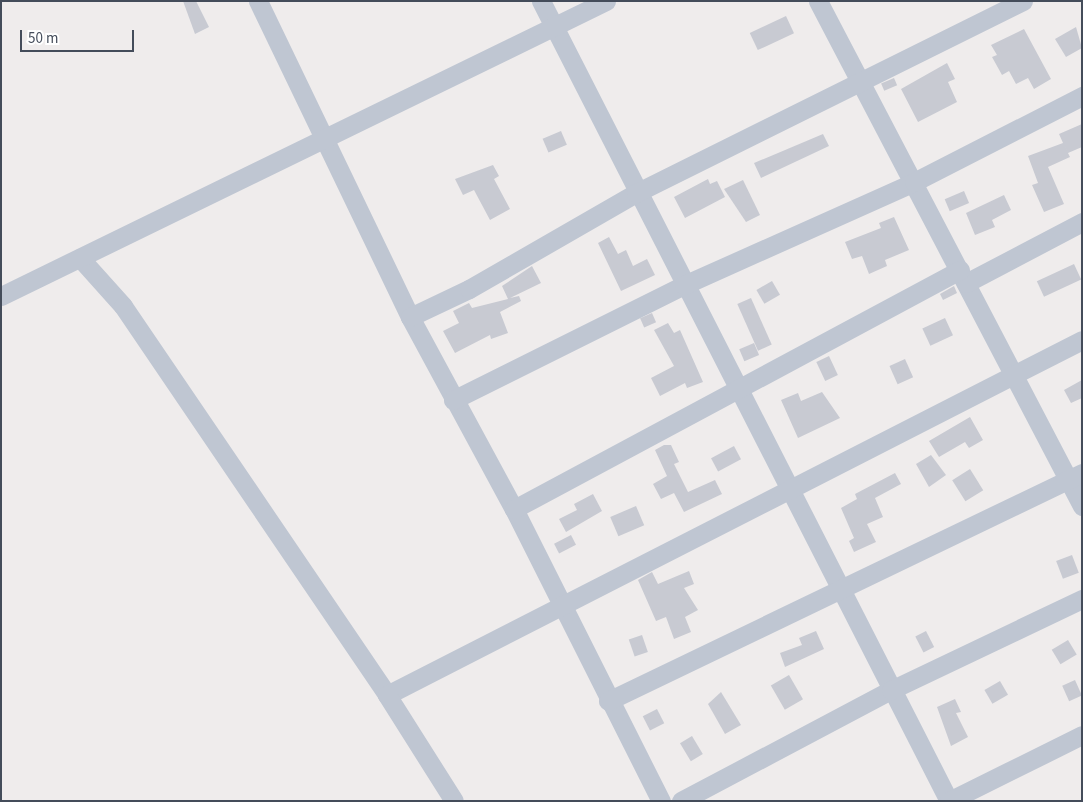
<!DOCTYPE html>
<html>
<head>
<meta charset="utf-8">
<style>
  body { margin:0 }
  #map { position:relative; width:1083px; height:802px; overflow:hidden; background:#efecec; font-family:"Source Sans 3",sans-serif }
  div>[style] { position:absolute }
  .building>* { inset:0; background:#c8cad2; transform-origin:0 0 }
  .minor>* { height:19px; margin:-9.5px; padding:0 9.5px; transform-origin:9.5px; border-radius:9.5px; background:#bfc6d2 }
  span { translate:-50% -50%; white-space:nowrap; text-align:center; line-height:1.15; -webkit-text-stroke:5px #fff; paint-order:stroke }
  .frame { position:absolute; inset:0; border:2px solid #444c5a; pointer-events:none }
  .scale { position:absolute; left:20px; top:30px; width:114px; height:22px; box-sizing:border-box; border:2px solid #444c5a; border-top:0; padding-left:6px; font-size:15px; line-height:18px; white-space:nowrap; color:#444c5a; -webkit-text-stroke:4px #fff; paint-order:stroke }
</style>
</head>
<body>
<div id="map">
  <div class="building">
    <div style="clip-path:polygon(183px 1px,196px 1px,209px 27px,195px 34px)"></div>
    <div style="left:786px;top:16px;width:19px;height:40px;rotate:65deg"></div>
    <div style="clip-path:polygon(1076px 27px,1082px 48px,1066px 57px,1055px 39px)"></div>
    <div style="clip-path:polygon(1024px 29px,1051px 79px,1034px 89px,1028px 78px,1016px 84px,1009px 71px,1002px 75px,992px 57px,997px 55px,991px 45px)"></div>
    <div style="clip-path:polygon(947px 63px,955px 79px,948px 82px,957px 102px,918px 122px,901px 89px)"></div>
    <div style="left:894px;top:78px;width:8px;height:14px;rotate:67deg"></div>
    <div style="clip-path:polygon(1082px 124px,1082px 147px,1068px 153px,1064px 145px,1070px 157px,1048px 167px,1064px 204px,1044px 212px,1032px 185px,1038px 183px,1028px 156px,1063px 143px,1059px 134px)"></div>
    <div style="left:561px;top:131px;width:15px;height:20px;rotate:67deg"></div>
    <div style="clip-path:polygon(823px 134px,829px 146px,761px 178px,754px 163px)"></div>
    <div style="clip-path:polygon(493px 165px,499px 176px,494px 179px,510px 209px,490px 220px,474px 190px,463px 195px,455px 179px)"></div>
    <div style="clip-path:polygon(708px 179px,710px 184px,717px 181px,725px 197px,685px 218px,674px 197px)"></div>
    <div style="clip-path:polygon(743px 180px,760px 215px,746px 222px,724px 189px)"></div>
    <div style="left:964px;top:191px;width:13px;height:21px;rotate:67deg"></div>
    <div style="clip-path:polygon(1004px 195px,1011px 210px,992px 220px,995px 227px,975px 235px,966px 213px)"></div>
    <div style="clip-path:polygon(894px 217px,909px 250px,885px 260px,887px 266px,869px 274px,862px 256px,852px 259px,845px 242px,881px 228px,879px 223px)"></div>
    <div style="clip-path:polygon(609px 237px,618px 254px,626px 250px,633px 266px,647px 259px,655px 275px,621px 291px,598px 243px)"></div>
    <div style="left:1074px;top:264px;width:17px;height:41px;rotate:65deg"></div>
    <div style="clip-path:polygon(532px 266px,541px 283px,510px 298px,519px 296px,521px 301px,500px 312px,508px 333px,491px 339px,490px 335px,455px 353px,443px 331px,459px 323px,453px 311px,469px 303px,472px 308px,508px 299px,502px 286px)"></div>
    <div style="left:772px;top:281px;width:16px;height:18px;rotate:60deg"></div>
    <div style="clip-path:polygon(954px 286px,957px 293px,943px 300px,940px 294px)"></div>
    <div style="left:751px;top:298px;width:51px;height:15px;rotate:66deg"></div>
    <div style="left:652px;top:313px;width:10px;height:13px;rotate:66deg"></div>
    <div style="left:945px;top:318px;width:19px;height:25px;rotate:65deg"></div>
    <div style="clip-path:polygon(668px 323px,674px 333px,680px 330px,703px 382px,687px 388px,685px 383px,660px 396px,651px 378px,674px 366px,654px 330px)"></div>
    <div style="left:754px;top:343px;width:13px;height:16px;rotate:67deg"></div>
    <div style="left:829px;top:356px;width:21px;height:14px;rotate:65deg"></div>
    <div style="left:905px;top:359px;width:20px;height:17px;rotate:66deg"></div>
    <div style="clip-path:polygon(1082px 380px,1082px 398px,1071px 403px,1064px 390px)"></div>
    <div style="clip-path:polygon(822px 392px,840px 418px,798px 438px,781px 400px,798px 393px,801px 401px)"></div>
    <div style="clip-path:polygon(970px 417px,983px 440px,969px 448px,965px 442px,939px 457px,929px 441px)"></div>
    <div style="clip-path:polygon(664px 445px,671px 445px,679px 462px,674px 464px,688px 492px,715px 480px,722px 494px,684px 512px,674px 493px,661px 499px,653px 484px,667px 476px,655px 450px)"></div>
    <div style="left:734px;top:446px;width:15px;height:26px;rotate:62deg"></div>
    <div style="clip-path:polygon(931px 455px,946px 475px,929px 487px,916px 464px)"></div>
    <div style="left:970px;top:469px;width:25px;height:21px;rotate:58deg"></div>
    <div style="clip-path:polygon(895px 473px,901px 484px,875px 498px,883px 517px,867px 524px,876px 542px,854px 552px,849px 541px,854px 538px,841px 508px,857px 499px,855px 494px)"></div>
    <div style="clip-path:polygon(593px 494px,602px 511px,566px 532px,559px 519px,577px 510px,574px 504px)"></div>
    <div style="left:636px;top:506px;width:21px;height:28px;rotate:67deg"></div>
    <div style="left:571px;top:535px;width:11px;height:19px;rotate:63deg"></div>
    <div style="left:1072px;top:555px;width:19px;height:17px;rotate:69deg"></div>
    <div style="clip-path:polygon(689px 571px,694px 584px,684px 588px,698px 610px,685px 617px,691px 632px,674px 639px,666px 617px,656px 621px,638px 580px,652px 572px,658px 584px)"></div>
    <div style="clip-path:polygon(816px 631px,824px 649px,785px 667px,780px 653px,802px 645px,799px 638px)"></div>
    <div style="left:926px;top:631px;width:18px;height:12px;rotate:63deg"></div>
    <div style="left:642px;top:635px;width:18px;height:14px;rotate:71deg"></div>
    <div style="left:1068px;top:640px;width:17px;height:19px;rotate:59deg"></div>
    <div style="left:789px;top:675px;width:28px;height:21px;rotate:60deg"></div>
    <div style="left:1075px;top:680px;width:17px;height:14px;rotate:66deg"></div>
    <div style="left:1000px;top:681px;width:16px;height:18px;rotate:60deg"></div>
    <div style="clip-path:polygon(721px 692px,741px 725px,725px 734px,708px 704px)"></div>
    <div style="clip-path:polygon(955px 699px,961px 712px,956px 713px,968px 737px,951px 746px,937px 707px)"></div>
    <div style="left:657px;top:709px;width:16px;height:16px;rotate:63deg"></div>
    <div style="left:692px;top:736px;width:21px;height:14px;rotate:59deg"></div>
  </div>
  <div class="minor">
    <div style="left:258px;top:1px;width:351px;rotate:64.3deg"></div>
    <div style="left:410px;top:317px;width:218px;rotate:61.6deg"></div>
    <div style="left:514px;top:509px;width:327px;rotate:63.3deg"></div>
    <div style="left:541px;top:1px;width:898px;rotate:62.98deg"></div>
    <div style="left:818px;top:1px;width:570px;rotate:62.4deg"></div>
    <div style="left:80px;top:258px;width:64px;rotate:48.1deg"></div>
    <div style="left:123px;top:306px;width:470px;rotate:55.8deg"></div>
    <div style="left:387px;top:695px;width:780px;rotate:-27.06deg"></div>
    <div style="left:966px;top:283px;width:131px;rotate:-27.7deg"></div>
    <div style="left:1px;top:296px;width:673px;rotate:-25.99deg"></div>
    <div style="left:410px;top:317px;width:65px;rotate:-25.4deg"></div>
    <div style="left:469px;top:289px;width:193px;rotate:-29.9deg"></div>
    <div style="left:636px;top:193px;width:432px;rotate:-26.4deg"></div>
    <div style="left:453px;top:400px;width:258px;rotate:-26.5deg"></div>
    <div style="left:684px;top:285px;width:252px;rotate:-24.1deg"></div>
    <div style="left:914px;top:182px;width:189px;rotate:-27.1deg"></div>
    <div style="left:514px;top:509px;width:506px;rotate:-28.19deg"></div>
    <div style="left:387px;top:695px;width:125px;rotate:57.7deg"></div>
    <div style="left:608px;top:701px;width:526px;rotate:-25.69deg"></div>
    <div style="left:681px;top:801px;width:238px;rotate:-27.9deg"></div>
    <div style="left:891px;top:690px;width:212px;rotate:-25.5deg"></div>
    <div style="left:949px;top:801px;width:148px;rotate:-26.4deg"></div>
  </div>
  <div class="frame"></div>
  <div class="scale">50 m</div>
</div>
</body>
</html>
